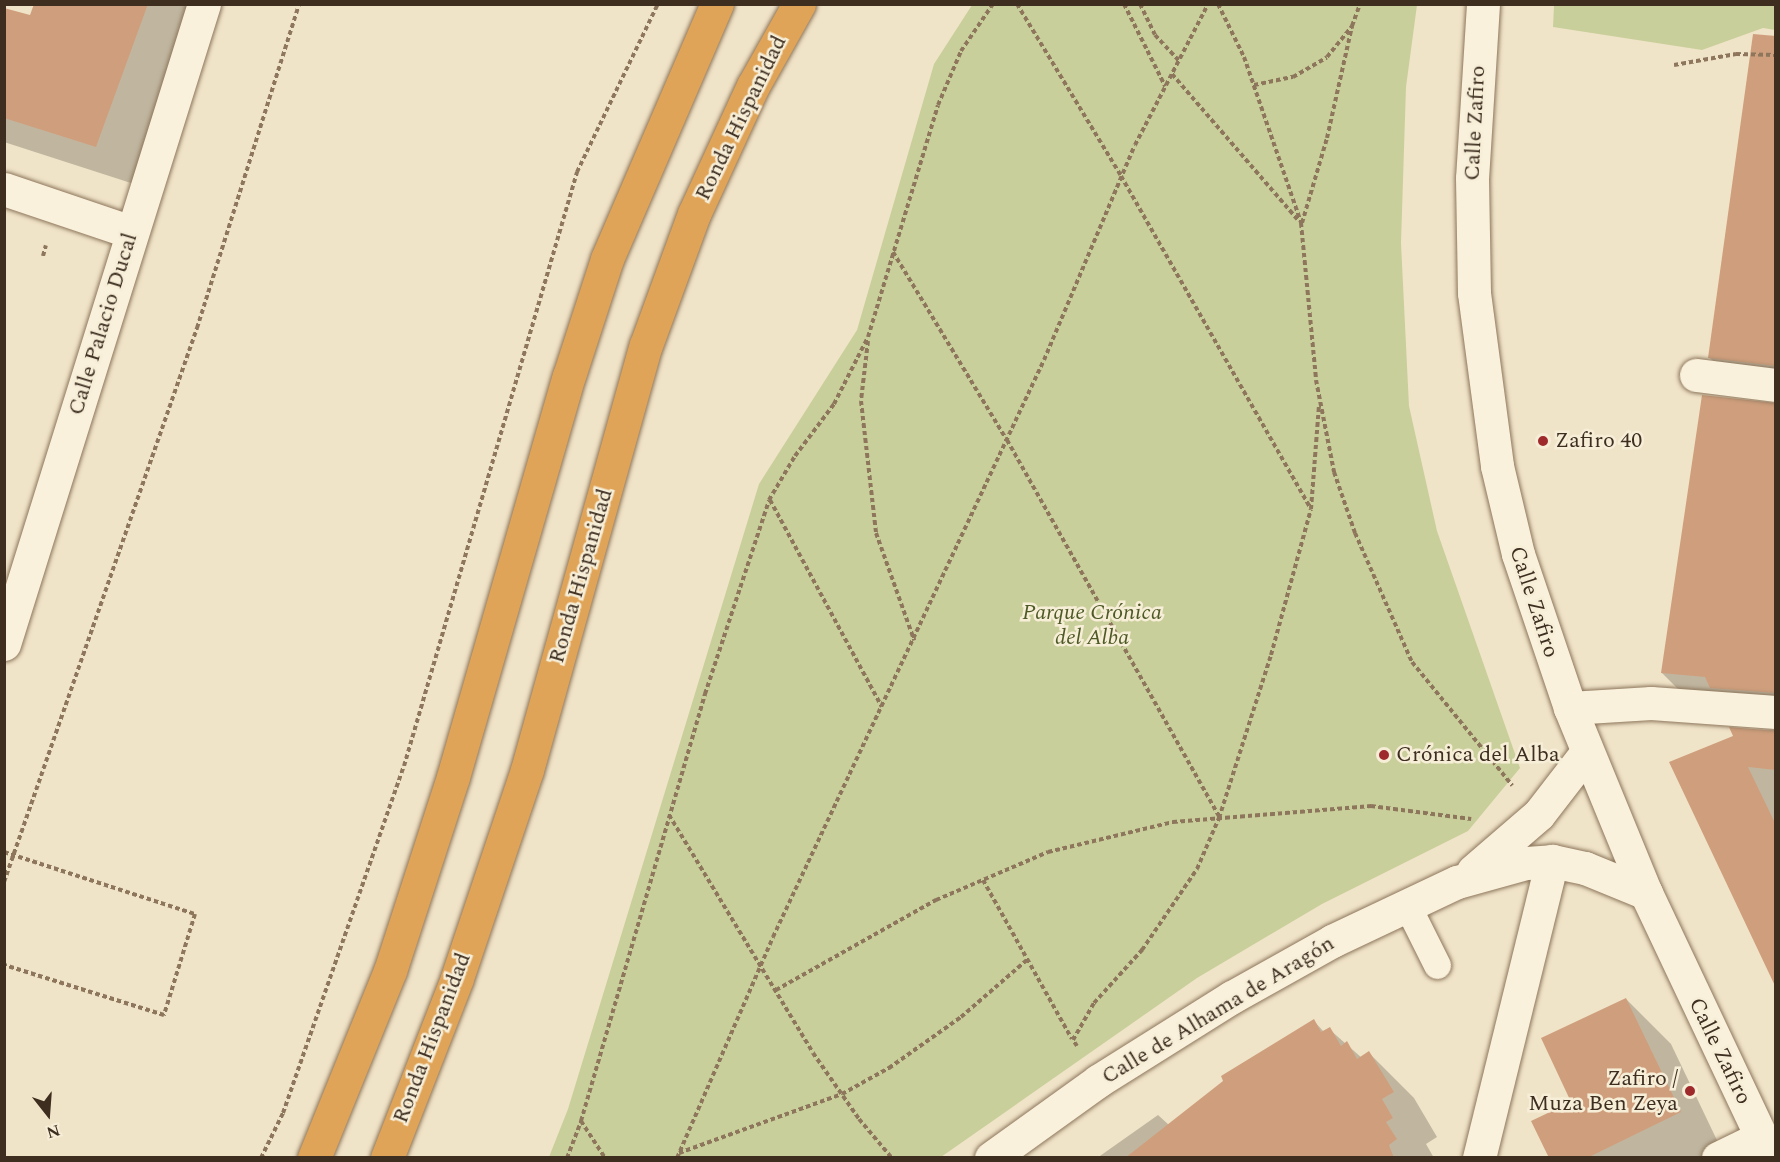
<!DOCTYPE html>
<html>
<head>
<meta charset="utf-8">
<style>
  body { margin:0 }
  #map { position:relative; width:1780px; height:1162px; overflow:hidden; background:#f0e4c8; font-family:Spectral,serif }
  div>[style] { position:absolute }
  .green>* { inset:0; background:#c9cf9b }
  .shadow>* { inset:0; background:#0003 }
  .building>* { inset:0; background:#cf9f7d }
  .path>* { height:4px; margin-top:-2px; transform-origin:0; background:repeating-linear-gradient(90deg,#8d765c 0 4.5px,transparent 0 7.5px) }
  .roads { filter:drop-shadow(0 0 2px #8d765c) drop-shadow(0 0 2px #8d765c) }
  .lane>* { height:27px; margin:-13.5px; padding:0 13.5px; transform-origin:13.5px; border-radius:13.5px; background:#faf1dc }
  .street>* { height:33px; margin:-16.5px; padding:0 16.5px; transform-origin:16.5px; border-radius:16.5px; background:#faf1dc }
  .secondary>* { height:33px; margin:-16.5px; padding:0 16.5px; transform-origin:16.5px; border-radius:16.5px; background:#faf1dc }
  .highway>* { height:33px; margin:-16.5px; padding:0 16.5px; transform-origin:16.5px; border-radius:16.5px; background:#e0a458 }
  .dots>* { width:16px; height:16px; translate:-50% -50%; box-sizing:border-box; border:3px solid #f7eed8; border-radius:50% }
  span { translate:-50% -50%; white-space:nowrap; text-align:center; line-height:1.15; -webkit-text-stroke:5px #f7eed8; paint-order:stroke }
  .street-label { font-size:22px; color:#3d2e20 }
  .poi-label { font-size:22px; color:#3d2e20 }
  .left { translate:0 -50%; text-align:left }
  .right { translate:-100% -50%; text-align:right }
  .park-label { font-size:22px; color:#4d5a26; font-style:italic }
  .frame { position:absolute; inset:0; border:6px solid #3d2e20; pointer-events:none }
  .north { position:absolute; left:18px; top:1084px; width:60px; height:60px; -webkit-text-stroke:4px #f7eed8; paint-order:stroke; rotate:163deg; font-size:16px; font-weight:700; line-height:24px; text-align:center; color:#3d2e20 }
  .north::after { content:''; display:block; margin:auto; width:21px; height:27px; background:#3d2e20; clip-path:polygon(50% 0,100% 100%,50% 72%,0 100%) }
</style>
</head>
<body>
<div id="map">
  <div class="green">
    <div style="clip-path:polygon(972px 5px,1417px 5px,1406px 87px,1401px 243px,1409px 406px,1437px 531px,1520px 768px,1468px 831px,1322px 904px,1197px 978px,941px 1157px,549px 1157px,568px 1109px,759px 484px,857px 330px,934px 64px)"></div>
    <div style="clip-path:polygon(1554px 5px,1775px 5px,1775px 30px,1763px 28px,1702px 50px,1553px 27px)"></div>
  </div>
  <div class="shadow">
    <div style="clip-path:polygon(35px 4px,199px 4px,134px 184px,4px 142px,4px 10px,31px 17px)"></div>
    <div style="clip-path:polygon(1776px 88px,1776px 381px,1727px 375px,1709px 357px)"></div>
    <div style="clip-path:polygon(1776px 405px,1776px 709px,1680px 691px,1662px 673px)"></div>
    <div style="clip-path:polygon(1732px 729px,1776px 730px,1776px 985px,1735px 737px)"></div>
    <div style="clip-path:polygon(1626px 999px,1671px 1044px,1725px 1157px,1551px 1158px,1573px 1103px)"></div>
    <div style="clip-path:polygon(1314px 1021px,1324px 1032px,1329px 1029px,1362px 1058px,1369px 1053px,1414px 1098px,1437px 1137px,1426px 1144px,1434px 1158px,1097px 1158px,1158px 1115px,1169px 1125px)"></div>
  </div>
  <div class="building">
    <div style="clip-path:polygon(34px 4px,148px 4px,96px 147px,4px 118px,4px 8px,30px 15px)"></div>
    <div style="clip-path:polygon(1753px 34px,1776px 36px,1776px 366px,1708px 358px)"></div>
    <div style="clip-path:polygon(1702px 395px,1776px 403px,1776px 693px,1710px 688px,1705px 677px,1661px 673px)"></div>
    <div style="clip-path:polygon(1729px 727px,1776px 731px,1776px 770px,1748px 767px,1776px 825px,1776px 988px,1669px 762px,1733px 736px)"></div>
    <div style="clip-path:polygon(1626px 998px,1681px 1112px,1587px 1158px,1549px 1158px,1531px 1121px,1571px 1102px,1541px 1038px)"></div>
    <div style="clip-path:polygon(1314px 1019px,1321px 1032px,1330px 1027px,1341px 1046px,1347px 1041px,1357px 1059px,1369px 1051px,1394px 1092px,1382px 1099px,1393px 1118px,1386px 1122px,1397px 1139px,1389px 1145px,1394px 1158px,1125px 1158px,1223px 1081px,1221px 1076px)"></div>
  </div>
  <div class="path">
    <div style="left:1017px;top:4px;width:201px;rotate:58.8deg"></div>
    <div style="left:1121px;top:176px;width:382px;rotate:60.3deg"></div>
    <div style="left:1124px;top:4px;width:92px;rotate:63.4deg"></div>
    <div style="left:1140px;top:4px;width:34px;rotate:64deg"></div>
    <div style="left:1155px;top:35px;width:35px;rotate:47deg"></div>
    <div style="left:1218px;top:4px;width:59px;rotate:63.9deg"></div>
    <div style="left:1244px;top:57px;width:176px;rotate:71deg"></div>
    <div style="left:1301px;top:223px;width:158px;rotate:84.5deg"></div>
    <div style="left:1316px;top:380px;width:94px;rotate:78.9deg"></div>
    <div style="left:1334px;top:472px;width:65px;rotate:71deg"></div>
    <div style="left:1355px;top:533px;width:141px;rotate:66.2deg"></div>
    <div style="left:1412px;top:662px;width:159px;rotate:50.9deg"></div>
    <div style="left:1674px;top:65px;width:63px;rotate:-10.1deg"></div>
    <div style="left:1736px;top:54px;width:40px;rotate:1.4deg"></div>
    <div style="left:1172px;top:74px;width:194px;rotate:49.2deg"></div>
    <div style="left:1254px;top:85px;width:40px;rotate:-12deg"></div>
    <div style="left:1293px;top:77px;width:39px;rotate:-30deg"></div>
    <div style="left:1327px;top:57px;width:40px;rotate:-51deg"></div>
    <div style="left:1352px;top:26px;width:23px;rotate:-70deg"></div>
    <div style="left:1302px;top:223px;width:89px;rotate:-73.6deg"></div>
    <div style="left:1327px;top:138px;width:115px;rotate:-77.4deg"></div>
    <div style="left:893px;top:252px;width:220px;rotate:58.8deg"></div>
    <div style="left:1007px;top:440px;width:433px;rotate:60.6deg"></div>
    <div style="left:43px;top:256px;width:11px;rotate:-75deg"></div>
    <div style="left:868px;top:341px;width:60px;rotate:96.7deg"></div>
    <div style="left:861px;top:401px;width:133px;rotate:83.5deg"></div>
    <div style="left:876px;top:533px;width:114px;rotate:70.4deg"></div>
    <div style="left:770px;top:500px;width:235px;rotate:61.6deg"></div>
    <div style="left:669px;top:815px;width:278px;rotate:58.8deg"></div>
    <div style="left:813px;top:1053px;width:80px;rotate:55.1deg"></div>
    <div style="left:859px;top:1119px;width:51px;rotate:49.8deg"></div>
    <div style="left:4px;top:852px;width:201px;rotate:18deg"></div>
    <div style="left:195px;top:914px;width:106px;rotate:107.1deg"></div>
    <div style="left:164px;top:1015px;width:168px;rotate:-162.6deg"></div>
    <div style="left:983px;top:880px;width:182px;rotate:60.8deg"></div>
    <div style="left:4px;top:882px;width:587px;rotate:-70.79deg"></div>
    <div style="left:197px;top:328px;width:340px;rotate:-72.5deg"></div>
    <div style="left:776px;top:990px;width:184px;rotate:-29.4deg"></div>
    <div style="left:936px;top:900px;width:122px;rotate:-23.2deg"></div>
    <div style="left:1048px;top:852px;width:129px;rotate:-13.5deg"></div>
    <div style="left:1173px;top:822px;width:199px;rotate:-4.6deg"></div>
    <div style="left:1371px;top:806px;width:101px;rotate:7.4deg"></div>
    <div style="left:1077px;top:1046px;width:7px;rotate:-124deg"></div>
    <div style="left:1073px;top:1040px;width:43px;rotate:-60.4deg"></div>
    <div style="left:1094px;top:1003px;width:72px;rotate:-47.8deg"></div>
    <div style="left:1142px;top:950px;width:98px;rotate:-55.8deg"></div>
    <div style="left:1197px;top:869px;width:56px;rotate:-66.7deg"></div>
    <div style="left:1219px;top:818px;width:171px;rotate:-72.3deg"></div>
    <div style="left:1271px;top:655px;width:151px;rotate:-74.7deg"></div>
    <div style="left:1311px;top:509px;width:103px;rotate:-85.6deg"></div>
    <div style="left:581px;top:1121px;width:44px;rotate:57deg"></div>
    <div style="left:679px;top:1153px;width:173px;rotate:-19.9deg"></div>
    <div style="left:842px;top:1094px;width:54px;rotate:-29deg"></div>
    <div style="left:889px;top:1068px;width:88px;rotate:-35.3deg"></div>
    <div style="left:961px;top:1017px;width:89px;rotate:-40.9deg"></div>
    <div style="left:261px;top:1158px;width:50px;rotate:-63.9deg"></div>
    <div style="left:283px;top:1113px;width:367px;rotate:-70.8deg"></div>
    <div style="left:404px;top:766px;width:619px;rotate:-73.76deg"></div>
    <div style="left:577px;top:172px;width:187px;rotate:-64.3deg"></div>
    <div style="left:567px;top:1158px;width:40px;rotate:-69deg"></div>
    <div style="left:581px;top:1121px;width:445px;rotate:-73.8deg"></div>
    <div style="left:705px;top:694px;width:204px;rotate:-71.7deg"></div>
    <div style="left:769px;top:500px;width:51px;rotate:-59.4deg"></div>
    <div style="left:795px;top:456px;width:65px;rotate:-53.1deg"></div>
    <div style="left:834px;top:404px;width:75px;rotate:-63.1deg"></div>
    <div style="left:868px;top:337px;width:242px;rotate:-73.2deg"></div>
    <div style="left:938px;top:105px;width:59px;rotate:-66.9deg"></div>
    <div style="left:961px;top:51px;width:57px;rotate:-55.8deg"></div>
    <div style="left:677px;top:1158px;width:241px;rotate:-66.5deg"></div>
    <div style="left:773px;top:937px;width:637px;rotate:-64.84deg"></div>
    <div style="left:1044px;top:360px;width:233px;rotate:-67.1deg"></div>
    <div style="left:1135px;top:145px;width:159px;rotate:-62.6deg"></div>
  </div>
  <div class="roads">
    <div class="lane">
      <div style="left:1407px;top:905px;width:67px;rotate:63.4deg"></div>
    </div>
    <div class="street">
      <div style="left:4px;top:189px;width:134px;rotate:18.7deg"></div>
      <div style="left:1696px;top:375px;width:81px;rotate:7.1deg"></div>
      <div style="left:4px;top:644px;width:671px;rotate:-72.65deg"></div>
      <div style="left:1570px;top:708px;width:81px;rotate:-3.5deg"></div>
      <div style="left:1651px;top:703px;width:125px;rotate:4.1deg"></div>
      <div style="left:1479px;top:1158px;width:306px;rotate:-76.2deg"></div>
      <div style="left:1718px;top:1158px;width:48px;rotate:-26deg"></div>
    </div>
    <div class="secondary">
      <div style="left:1483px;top:4px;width:174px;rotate:93.6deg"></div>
      <div style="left:1472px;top:178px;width:115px;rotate:89deg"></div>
      <div style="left:1474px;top:293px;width:175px;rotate:82.4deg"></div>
      <div style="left:1497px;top:466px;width:90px;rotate:76.6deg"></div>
      <div style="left:1518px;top:554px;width:163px;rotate:71.3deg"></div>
      <div style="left:1570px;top:708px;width:200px;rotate:67.7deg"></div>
      <div style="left:1646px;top:893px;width:293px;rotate:64.7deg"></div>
      <div style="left:1473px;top:871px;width:87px;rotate:-40.8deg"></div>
      <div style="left:1539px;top:814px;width:78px;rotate:-52.3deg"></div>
      <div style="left:991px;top:1158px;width:132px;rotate:-35.7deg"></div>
      <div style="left:1098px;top:1081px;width:158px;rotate:-32.1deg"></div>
      <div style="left:1232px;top:997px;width:115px;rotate:-29.2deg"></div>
      <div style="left:1332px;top:941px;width:138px;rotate:-25.3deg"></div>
      <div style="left:1457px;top:882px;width:72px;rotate:-15.4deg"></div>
      <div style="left:1526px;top:863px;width:26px;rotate:-4deg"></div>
      <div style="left:1552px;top:861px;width:34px;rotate:12deg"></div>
      <div style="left:1585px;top:868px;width:66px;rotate:22.3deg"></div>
    </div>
    <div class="highway">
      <div style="left:314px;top:1158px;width:202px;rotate:-67.9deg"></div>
      <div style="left:390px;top:971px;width:204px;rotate:-72deg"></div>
      <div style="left:453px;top:777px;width:417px;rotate:-73.9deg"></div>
      <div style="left:569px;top:376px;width:123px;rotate:-72deg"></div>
      <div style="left:607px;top:259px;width:278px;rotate:-66.7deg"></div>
      <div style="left:387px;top:1158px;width:193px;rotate:-68.7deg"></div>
      <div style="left:457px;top:978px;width:219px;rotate:-71.4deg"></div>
      <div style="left:527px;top:770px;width:441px;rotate:-74.4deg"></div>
      <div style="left:646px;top:345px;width:140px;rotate:-69.9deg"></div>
      <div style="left:694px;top:214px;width:141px;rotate:-65.3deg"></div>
      <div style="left:753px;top:86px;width:94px;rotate:-60.7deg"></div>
    </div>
  </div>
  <div class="dots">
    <div style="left:1543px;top:441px;background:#9e2a2b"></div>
    <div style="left:1384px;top:755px;background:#9e2a2b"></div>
    <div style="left:1690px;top:1091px;background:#9e2a2b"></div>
  </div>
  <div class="street-label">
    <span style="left:741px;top:118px;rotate:-64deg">Ronda Hispanidad</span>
    <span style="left:1475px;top:123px;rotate:-87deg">Calle Zafiro</span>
    <span style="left:103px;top:324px;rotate:-73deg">Calle Palacio Ducal</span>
    <span style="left:581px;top:576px;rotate:-74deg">Ronda Hispanidad</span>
    <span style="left:1534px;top:602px;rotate:72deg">Calle Zafiro</span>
    <span style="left:1218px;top:1010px;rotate:-31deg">Calle de Alhama de Aragón</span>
    <span style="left:432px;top:1038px;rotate:-69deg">Ronda Hispanidad</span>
    <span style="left:1720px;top:1051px;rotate:64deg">Calle Zafiro</span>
  </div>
  <div class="poi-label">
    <span class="left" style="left:1555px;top:441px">Zafiro 40</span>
    <span class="left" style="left:1396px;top:755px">Crónica del Alba</span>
    <span class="right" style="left:1678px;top:1091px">Zafiro /<br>Muza Ben Zeya</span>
  </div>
  <div class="park-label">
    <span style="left:1092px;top:625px">Parque Crónica<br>del Alba</span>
  </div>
  <div class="frame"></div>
  <div class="north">N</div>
</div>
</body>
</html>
